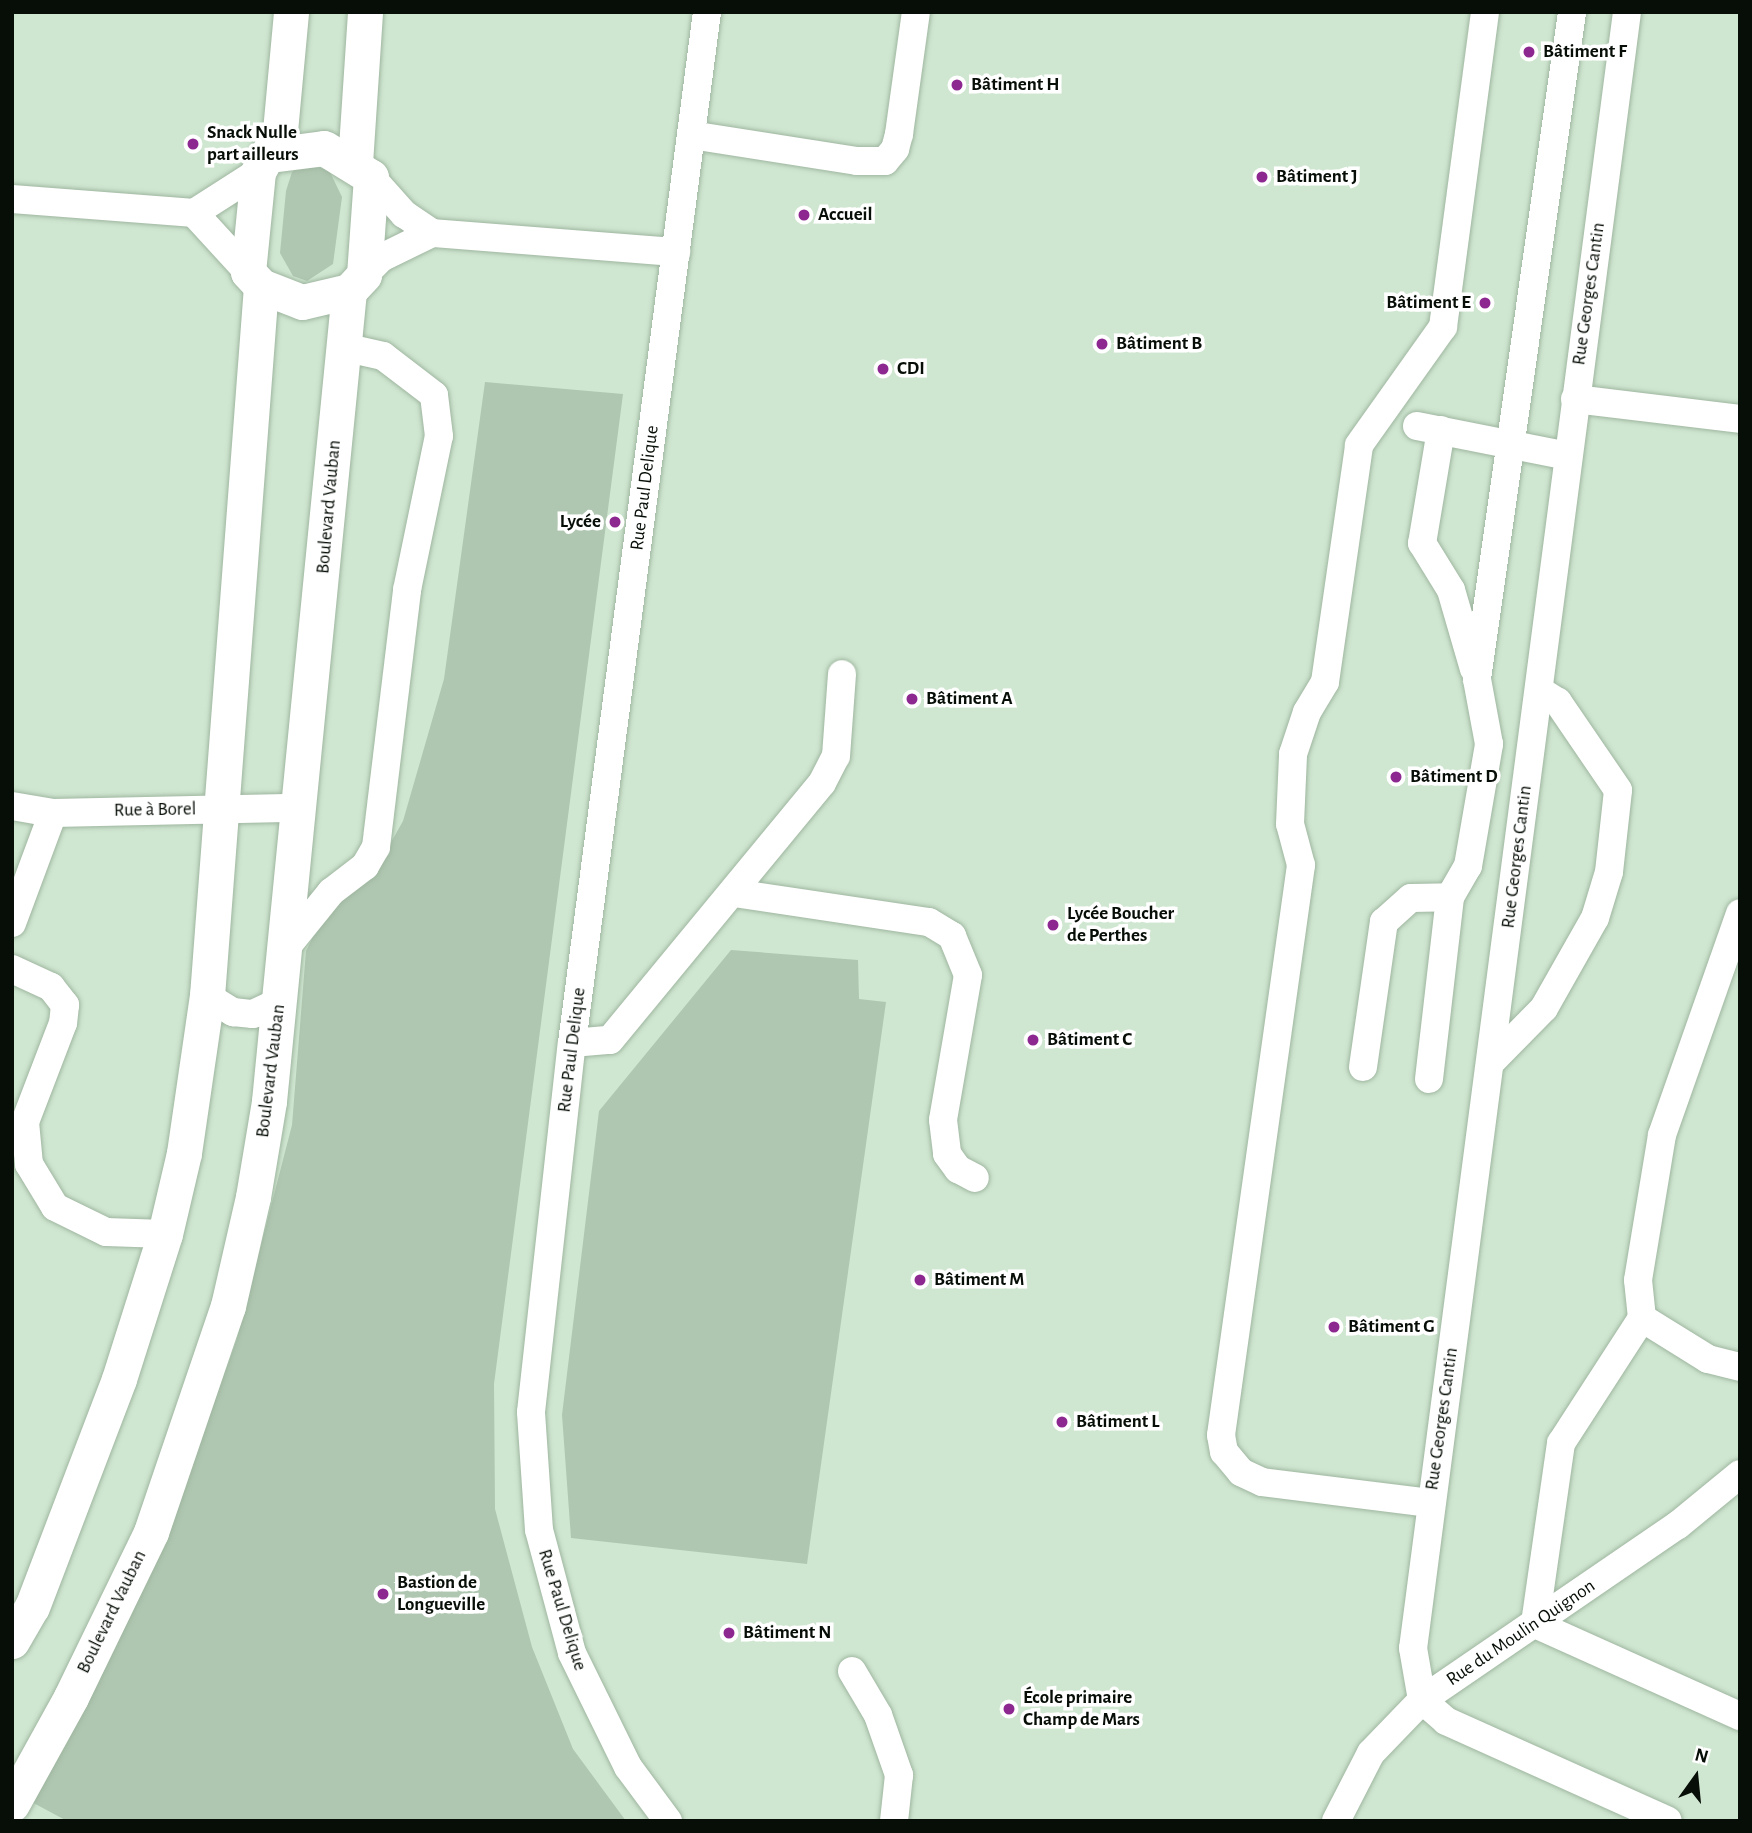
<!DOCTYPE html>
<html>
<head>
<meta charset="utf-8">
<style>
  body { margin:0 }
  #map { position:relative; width:1752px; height:1833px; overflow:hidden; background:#cfe6d0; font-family:"Alegreya Sans",sans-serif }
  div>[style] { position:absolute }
  .green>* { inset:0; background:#afc6b0 }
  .roads { filter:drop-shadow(0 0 2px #9fb6a0) drop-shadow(0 0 2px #9fb6a0) }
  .minor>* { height:28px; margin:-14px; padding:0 14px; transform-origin:14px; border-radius:14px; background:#fff }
  .major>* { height:35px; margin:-17.5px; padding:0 17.5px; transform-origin:17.5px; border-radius:17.5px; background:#fff }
  .dots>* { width:19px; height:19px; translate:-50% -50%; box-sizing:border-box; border:4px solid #fff; border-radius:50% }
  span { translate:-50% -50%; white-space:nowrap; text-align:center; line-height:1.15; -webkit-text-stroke:7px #fff; paint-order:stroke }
  .poi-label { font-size:19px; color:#070e07; font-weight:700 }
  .left { translate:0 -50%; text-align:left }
  .right { translate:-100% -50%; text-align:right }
  .street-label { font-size:19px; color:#070e07 }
  .frame { position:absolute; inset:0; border:14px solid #070e07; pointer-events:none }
  .north { position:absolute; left:1661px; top:1742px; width:70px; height:70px; -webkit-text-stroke:5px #fff; paint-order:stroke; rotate:15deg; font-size:19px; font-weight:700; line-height:28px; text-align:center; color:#070e07 }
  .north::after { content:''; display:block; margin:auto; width:24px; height:32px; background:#070e07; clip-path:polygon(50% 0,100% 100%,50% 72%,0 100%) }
</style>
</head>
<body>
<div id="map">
  <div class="green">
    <div style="clip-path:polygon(304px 164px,329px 170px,342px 197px,333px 264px,307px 281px,293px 276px,280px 253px,286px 191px,292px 172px)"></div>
    <div style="clip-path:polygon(485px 382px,623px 394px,494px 1384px,495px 1509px,532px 1647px,573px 1749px,626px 1821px,67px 1821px,28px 1800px,162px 1544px,236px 1342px,292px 1125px,306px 951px,320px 923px,380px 862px,403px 821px,444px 679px)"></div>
    <div style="clip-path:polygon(731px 950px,858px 960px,859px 999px,886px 1002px,807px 1564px,571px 1538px,562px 1415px,599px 1111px)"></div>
  </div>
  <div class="roads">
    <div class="minor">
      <div style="left:1627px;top:12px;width:1650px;rotate:97.45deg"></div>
      <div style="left:1413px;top:1648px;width:53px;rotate:80.2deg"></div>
      <div style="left:1422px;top:1700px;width:32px;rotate:41deg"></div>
      <div style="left:1446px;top:1721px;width:243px;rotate:24.2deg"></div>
      <div style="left:691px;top:135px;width:168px;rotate:8.9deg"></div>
      <div style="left:857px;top:161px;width:28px"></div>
      <div style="left:885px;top:161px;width:16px;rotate:-50deg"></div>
      <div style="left:895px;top:149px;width:16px;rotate:-75deg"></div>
      <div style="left:899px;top:134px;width:123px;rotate:-82.1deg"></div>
      <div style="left:371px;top:177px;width:50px;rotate:48.3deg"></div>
      <div style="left:404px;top:214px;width:34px;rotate:34deg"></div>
      <div style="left:12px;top:199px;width:183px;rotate:4.4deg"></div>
      <div style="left:194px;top:213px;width:76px;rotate:-32.6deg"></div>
      <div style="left:194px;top:213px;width:80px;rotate:47.5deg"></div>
      <div style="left:364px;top:275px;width:24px;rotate:-45deg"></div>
      <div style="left:381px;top:258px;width:57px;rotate:-26.1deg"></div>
      <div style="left:432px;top:233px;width:245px;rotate:4.5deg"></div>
      <div style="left:1575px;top:399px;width:166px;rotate:6.9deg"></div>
      <div style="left:1417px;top:426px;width:154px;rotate:11.2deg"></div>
      <div style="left:1441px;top:430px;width:115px;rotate:99.5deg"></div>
      <div style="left:1422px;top:543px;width:55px;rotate:58.3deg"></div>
      <div style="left:1451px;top:590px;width:82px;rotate:73.8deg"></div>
      <div style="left:12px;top:806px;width:42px;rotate:9.7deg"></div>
      <div style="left:53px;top:813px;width:245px;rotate:-1.2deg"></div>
      <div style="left:734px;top:893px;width:197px;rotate:8.5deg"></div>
      <div style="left:929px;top:922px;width:27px;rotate:31deg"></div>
      <div style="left:952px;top:936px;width:42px;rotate:67.7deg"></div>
      <div style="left:968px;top:975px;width:147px;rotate:99.8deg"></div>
      <div style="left:943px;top:1120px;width:34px;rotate:83deg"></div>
      <div style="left:947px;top:1154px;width:19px;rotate:54deg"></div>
      <div style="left:958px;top:1169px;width:19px;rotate:28deg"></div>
      <div style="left:12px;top:923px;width:117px;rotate:-69.6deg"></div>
      <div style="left:285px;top:949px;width:73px;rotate:-51.1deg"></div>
      <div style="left:331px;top:892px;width:43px;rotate:-37.4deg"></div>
      <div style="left:365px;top:866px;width:22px;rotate:-60deg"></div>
      <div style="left:376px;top:847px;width:259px;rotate:-83.1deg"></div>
      <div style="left:407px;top:590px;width:157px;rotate:-78.3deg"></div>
      <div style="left:439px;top:436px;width:41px;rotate:-97deg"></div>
      <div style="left:434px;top:395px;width:64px;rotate:-142.6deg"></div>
      <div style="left:383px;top:356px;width:41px;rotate:-167.3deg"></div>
      <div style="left:12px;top:969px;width:43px;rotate:24.8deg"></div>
      <div style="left:51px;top:987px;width:23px;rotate:52deg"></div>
      <div style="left:65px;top:1005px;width:18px;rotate:96deg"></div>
      <div style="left:63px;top:1023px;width:106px;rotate:111deg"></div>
      <div style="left:25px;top:1122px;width:42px;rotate:84.6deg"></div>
      <div style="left:29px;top:1164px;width:50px;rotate:58.8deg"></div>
      <div style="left:55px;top:1207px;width:57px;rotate:26.1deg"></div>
      <div style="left:106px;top:1232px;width:59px;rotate:1.9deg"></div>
      <div style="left:207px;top:996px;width:31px;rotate:32deg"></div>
      <div style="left:233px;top:1012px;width:20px;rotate:6deg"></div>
      <div style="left:253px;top:1014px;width:29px;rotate:-25deg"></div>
      <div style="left:572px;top:1043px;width:38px;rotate:-5deg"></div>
      <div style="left:610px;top:1040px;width:333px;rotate:-50.5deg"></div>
      <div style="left:822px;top:783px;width:30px;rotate:-63deg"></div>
      <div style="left:836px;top:756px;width:82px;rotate:-85.8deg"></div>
      <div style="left:1492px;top:1061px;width:74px;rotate:-45.5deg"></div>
      <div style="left:1544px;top:1008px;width:103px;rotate:-60.5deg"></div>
      <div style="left:1595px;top:918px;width:48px;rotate:-73.1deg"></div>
      <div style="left:1609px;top:872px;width:82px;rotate:-83.7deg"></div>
      <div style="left:1618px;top:790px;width:107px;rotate:-124.3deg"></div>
      <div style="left:1558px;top:702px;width:22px;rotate:-148deg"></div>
      <div style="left:1363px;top:1067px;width:147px;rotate:-81.8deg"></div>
      <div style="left:1384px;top:922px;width:36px;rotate:-42deg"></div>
      <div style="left:1411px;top:898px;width:39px;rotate:-1deg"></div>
      <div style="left:1429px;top:1079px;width:183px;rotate:-83.4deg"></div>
      <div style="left:1450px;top:897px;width:36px;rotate:-60deg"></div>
      <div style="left:1468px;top:866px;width:124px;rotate:-80.2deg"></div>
      <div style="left:1489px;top:744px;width:66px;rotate:-100.5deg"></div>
      <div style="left:1477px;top:679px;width:674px;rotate:-81.89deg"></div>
      <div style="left:1642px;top:1318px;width:38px;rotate:-96deg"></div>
      <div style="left:1638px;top:1280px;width:147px;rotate:-80.6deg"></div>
      <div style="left:1662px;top:1135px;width:235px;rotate:-70.6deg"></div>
      <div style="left:1740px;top:1367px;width:33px;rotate:-166deg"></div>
      <div style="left:1708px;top:1359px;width:78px;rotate:-148.2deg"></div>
      <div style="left:1642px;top:1318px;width:149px;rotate:122.9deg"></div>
      <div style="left:1561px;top:1443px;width:183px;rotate:98.2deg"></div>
      <div style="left:1535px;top:1624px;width:225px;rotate:24.2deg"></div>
      <div style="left:1430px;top:1503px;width:169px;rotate:-172.9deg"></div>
      <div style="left:1262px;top:1482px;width:23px;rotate:-155deg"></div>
      <div style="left:1241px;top:1472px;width:26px;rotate:-130deg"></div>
      <div style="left:1224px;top:1452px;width:17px;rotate:-100deg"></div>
      <div style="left:1221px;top:1435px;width:576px;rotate:-82.01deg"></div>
      <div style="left:1301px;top:865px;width:42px;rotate:-105deg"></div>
      <div style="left:1290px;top:824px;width:70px;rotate:-87.5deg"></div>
      <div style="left:1293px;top:754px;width:44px;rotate:-71.6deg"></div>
      <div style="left:1307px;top:712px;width:35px;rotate:-59deg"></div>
      <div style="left:1325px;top:682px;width:239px;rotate:-81.8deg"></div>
      <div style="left:1359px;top:445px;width:145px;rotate:-54.6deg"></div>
      <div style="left:1443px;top:327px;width:318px;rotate:-82.4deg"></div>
      <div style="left:852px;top:1671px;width:51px;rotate:59.4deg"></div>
      <div style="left:878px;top:1715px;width:64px;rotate:70.7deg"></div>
      <div style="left:899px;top:1775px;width:46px;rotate:96.2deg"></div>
      <div style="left:668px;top:1821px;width:67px;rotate:-126.5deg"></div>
      <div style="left:628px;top:1767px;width:127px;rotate:-116.2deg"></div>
      <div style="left:572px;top:1653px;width:127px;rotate:-105deg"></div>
      <div style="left:539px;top:1530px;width:118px;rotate:-93.9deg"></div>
      <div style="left:531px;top:1412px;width:371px;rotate:-83.7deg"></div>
      <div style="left:572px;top:1043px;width:1040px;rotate:-82.54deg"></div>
      <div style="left:1336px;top:1821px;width:76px;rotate:-62.8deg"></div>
      <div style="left:1371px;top:1753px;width:74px;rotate:-46.1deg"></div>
      <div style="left:1422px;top:1700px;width:310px;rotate:-34.4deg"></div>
      <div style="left:1678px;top:1525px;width:80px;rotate:-39.4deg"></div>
    </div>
    <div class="major">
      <div style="left:270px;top:155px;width:54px;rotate:-7.4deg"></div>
      <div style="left:324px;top:148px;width:55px;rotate:31.7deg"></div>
      <div style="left:371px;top:177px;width:98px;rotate:94.1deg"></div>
      <div style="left:364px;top:275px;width:22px;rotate:133deg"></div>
      <div style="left:349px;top:291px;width:48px;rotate:166.8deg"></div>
      <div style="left:302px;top:302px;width:44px;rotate:-158.7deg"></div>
      <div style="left:261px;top:286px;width:19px;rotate:-133deg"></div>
      <div style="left:248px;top:272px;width:100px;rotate:-84.3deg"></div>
      <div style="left:258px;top:172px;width:47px;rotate:-61.8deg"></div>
      <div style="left:280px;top:131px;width:120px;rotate:-84.7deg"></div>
      <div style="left:355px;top:163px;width:151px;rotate:-86.2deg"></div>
      <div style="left:12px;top:1641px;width:39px;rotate:-60deg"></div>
      <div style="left:32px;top:1607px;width:244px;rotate:-69.1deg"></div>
      <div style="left:119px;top:1379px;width:152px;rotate:-72.4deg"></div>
      <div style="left:165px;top:1234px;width:83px;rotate:-76.8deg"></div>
      <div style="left:184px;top:1153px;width:159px;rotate:-81.7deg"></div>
      <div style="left:207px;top:996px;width:712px;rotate:-85.65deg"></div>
      <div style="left:12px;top:1804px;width:122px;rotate:-61.1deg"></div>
      <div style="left:71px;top:1697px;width:183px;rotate:-64.1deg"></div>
      <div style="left:151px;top:1532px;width:239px;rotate:-71.2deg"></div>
      <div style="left:228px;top:1306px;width:112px;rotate:-77.1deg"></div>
      <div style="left:253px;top:1197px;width:97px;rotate:-80.5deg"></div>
      <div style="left:269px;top:1101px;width:814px;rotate:-84.36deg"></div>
    </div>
  </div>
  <div class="dots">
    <div style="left:1529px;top:52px;background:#8c288f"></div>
    <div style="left:957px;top:85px;background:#8c288f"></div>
    <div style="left:193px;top:144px;background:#8c288f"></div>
    <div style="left:1262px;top:177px;background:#8c288f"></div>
    <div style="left:804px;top:215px;background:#8c288f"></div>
    <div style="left:1485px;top:303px;background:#8c288f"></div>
    <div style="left:1102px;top:344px;background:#8c288f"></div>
    <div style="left:883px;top:369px;background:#8c288f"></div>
    <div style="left:615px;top:522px;background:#8c288f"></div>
    <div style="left:912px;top:699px;background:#8c288f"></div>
    <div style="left:1396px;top:777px;background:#8c288f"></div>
    <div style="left:1053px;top:925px;background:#8c288f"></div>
    <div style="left:1033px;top:1040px;background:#8c288f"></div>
    <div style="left:920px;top:1280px;background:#8c288f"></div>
    <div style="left:1334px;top:1327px;background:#8c288f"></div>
    <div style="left:1062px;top:1422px;background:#8c288f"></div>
    <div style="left:383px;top:1594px;background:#8c288f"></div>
    <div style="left:729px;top:1633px;background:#8c288f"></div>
    <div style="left:1009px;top:1709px;background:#8c288f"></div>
  </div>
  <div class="poi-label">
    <span class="left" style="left:1543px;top:52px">Bâtiment F</span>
    <span class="left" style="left:971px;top:85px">Bâtiment H</span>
    <span class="left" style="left:207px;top:144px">Snack Nulle<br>part ailleurs</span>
    <span class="left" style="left:1276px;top:177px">Bâtiment J</span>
    <span class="left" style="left:818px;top:215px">Accueil</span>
    <span class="right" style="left:1471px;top:303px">Bâtiment E</span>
    <span class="left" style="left:1116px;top:344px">Bâtiment B</span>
    <span class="left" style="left:897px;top:369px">CDI</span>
    <span class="right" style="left:601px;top:522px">Lycée</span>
    <span class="left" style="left:926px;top:699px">Bâtiment A</span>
    <span class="left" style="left:1410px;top:777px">Bâtiment D</span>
    <span class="left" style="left:1067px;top:925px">Lycée Boucher<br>de Perthes</span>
    <span class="left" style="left:1047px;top:1040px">Bâtiment C</span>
    <span class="left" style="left:934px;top:1280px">Bâtiment M</span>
    <span class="left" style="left:1348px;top:1327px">Bâtiment G</span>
    <span class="left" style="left:1076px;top:1422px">Bâtiment L</span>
    <span class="left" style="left:397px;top:1594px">Bastion de<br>Longueville</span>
    <span class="left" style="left:743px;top:1633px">Bâtiment N</span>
    <span class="left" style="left:1023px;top:1709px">École primaire<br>Champ de Mars</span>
  </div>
  <div class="street-label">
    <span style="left:1589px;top:294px;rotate:-82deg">Rue Georges Cantin</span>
    <span style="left:645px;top:488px;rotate:-83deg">Rue Paul Delique</span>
    <span style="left:329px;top:507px;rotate:-85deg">Boulevard Vauban</span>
    <span style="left:155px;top:810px;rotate:-1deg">Rue à Borel</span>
    <span style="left:1517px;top:857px;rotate:-83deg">Rue Georges Cantin</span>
    <span style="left:572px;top:1050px;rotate:-83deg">Rue Paul Delique</span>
    <span style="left:271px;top:1071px;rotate:-83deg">Boulevard Vauban</span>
    <span style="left:1442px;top:1419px;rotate:-82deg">Rue Georges Cantin</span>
    <span style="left:562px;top:1610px;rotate:73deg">Rue Paul Delique</span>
    <span style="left:112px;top:1612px;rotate:-64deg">Boulevard Vauban</span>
    <span style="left:1521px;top:1633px;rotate:-34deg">Rue du Moulin Quignon</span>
  </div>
  <div class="frame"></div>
  <div class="north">N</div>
</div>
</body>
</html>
